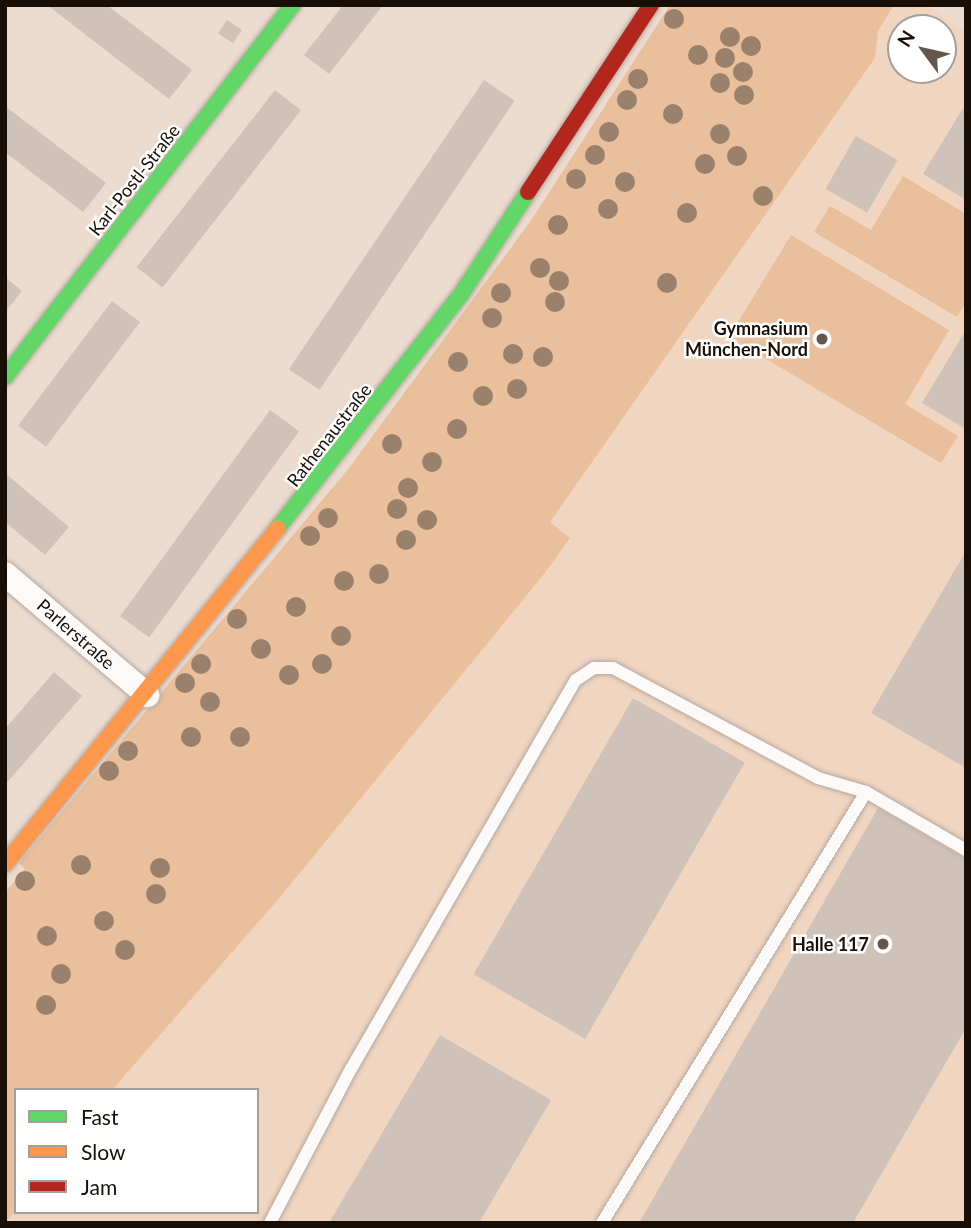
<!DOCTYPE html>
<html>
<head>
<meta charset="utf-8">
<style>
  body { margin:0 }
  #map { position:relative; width:971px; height:1228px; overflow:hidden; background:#ecdcd0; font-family:Lato,sans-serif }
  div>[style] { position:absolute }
  .built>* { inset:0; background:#f0d5c0 }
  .green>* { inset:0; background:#e9bf9c }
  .building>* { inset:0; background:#cfc2b9; transform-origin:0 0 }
  .roads { filter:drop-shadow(0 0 2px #b4a89f) drop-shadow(0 0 2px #b4a89f) }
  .lane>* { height:12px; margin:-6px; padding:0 6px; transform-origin:6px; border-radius:6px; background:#fcfaf8 }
  .street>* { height:24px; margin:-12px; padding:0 12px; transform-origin:12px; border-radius:12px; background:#fcfaf8 }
  .fast>* { height:16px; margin:-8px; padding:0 8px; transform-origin:8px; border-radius:8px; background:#63d668 }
  .slow>* { height:16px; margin:-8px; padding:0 8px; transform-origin:8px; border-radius:8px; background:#ff974d }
  .jam>* { height:16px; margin:-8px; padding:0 8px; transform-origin:8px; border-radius:8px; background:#b3261e }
  .trees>* { width:20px; height:20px; margin:-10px; border-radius:50%; background:#9a816c }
  .dots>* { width:19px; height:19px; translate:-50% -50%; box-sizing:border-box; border:4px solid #fff; border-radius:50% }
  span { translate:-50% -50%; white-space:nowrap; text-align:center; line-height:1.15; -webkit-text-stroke:5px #fff; paint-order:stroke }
  .street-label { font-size:18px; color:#190f07 }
  .poi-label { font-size:18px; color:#190f07; font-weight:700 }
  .right { translate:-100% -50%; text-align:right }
  .frame { position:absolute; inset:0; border:7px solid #190f07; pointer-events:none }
  .legend { position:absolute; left:14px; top:1088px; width:245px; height:126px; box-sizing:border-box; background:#fff; border:2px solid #a39f9c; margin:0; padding:9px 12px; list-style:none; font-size:21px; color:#190f07 }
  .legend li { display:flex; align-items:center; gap:14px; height:35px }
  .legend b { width:35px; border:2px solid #a39f9c }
  .north { position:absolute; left:887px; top:14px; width:70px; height:70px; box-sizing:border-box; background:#fff; border:2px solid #a39f9c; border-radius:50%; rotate:303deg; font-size:19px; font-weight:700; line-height:28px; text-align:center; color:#190f07 }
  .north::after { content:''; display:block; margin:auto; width:24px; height:32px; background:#63574d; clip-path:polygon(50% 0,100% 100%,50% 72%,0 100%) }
</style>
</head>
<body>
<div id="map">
  <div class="built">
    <div style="clip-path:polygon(evenodd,894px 5px,927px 5px,966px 32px,966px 1223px,6px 1223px,16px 1210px,257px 1212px,257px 1090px,112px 1090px,281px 896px,570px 538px,549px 523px,875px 58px,878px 31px,894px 5px,901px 28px,943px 28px,943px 70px,901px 70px,901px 28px)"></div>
  </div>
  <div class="green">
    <div style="clip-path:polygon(670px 5px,894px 5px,878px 31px,875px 58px,550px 522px,570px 538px,544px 574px,281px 896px,112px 1090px,16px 1090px,16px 1210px,5px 1223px,5px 892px,25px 869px,19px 863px,349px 468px,532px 219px)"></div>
    <div style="clip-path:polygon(903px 176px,966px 214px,966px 302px,957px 317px,814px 232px,830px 206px,871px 230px)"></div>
    <div style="clip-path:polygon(791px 235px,949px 330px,905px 404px,958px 436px,941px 463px,729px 337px)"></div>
  </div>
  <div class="building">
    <div style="clip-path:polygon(47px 5px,107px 5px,192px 70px,169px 99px)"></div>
    <div style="clip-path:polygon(343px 5px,383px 5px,329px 74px,304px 55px)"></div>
    <div style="left:227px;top:20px;width:18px;height:16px;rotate:34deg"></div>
    <div style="left:484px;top:80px;width:37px;height:349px;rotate:34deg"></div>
    <div style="left:275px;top:90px;width:33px;height:225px;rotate:38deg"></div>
    <div style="clip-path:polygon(5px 106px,106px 183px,83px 212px,5px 152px)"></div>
    <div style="clip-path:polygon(963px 108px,966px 110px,966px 200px,923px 174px)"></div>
    <div style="left:856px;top:136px;width:48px;height:61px;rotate:30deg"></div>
    <div style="clip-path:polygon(5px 277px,22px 291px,5px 312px)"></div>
    <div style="left:112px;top:301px;width:35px;height:156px;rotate:37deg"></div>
    <div style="clip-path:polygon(966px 330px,966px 429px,922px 403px)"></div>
    <div style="left:270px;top:410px;width:36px;height:255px;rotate:36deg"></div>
    <div style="clip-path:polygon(5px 473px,69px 527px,45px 555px,5px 522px)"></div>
    <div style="clip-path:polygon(966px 551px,966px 768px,871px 713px)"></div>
    <div style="clip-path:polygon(54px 672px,82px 696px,5px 785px,5px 729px)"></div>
    <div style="left:633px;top:698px;width:129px;height:319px;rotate:30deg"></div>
    <div style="clip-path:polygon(878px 808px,966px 859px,966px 1028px,853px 1223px,639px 1223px)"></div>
    <div style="clip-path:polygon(440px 1035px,551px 1100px,479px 1223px,329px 1223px)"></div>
  </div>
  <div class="roads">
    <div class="lane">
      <div style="left:270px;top:1223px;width:174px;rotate:-62.3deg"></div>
      <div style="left:351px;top:1069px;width:449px;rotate:-60deg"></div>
      <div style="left:576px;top:680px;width:22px;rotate:-34deg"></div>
      <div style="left:594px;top:668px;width:19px"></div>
      <div style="left:613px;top:668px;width:233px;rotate:28.2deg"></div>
      <div style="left:818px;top:778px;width:50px;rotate:16.3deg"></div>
      <div style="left:866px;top:792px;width:116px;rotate:30.1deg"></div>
      <div style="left:602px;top:1223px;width:505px;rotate:-58.51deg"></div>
    </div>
    <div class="street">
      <div style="left:5px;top:574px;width:187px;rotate:40.4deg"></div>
    </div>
    <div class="fast">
      <div style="left:5px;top:377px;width:470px;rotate:-52.3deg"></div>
      <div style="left:277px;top:529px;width:296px;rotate:-51.9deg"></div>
      <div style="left:460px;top:296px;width:124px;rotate:-56.8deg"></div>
    </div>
    <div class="slow">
      <div style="left:5px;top:864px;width:432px;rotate:-50.9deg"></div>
    </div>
    <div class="jam">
      <div style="left:528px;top:192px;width:224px;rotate:-56.7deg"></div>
    </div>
  </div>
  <div class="trees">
    <div style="left:674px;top:19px"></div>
    <div style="left:730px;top:37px"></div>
    <div style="left:751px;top:46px"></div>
    <div style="left:698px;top:55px"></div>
    <div style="left:725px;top:58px"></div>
    <div style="left:743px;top:72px"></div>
    <div style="left:638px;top:79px"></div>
    <div style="left:720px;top:83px"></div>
    <div style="left:744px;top:95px"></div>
    <div style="left:627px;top:100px"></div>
    <div style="left:673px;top:114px"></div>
    <div style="left:609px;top:132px"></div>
    <div style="left:720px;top:134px"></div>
    <div style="left:595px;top:155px"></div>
    <div style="left:737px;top:156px"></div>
    <div style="left:705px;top:164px"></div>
    <div style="left:576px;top:179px"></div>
    <div style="left:625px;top:182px"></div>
    <div style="left:763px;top:196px"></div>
    <div style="left:608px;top:209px"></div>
    <div style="left:687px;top:213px"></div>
    <div style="left:558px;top:225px"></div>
    <div style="left:540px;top:268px"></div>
    <div style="left:559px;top:281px"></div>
    <div style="left:667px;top:283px"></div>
    <div style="left:501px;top:293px"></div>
    <div style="left:555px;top:302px"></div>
    <div style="left:492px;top:318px"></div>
    <div style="left:513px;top:354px"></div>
    <div style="left:543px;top:357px"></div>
    <div style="left:458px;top:362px"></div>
    <div style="left:517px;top:389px"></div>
    <div style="left:483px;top:396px"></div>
    <div style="left:457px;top:429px"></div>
    <div style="left:392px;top:444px"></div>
    <div style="left:432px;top:462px"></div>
    <div style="left:408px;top:488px"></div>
    <div style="left:397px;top:509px"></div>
    <div style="left:328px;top:518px"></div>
    <div style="left:427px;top:520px"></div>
    <div style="left:310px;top:536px"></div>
    <div style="left:406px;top:540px"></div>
    <div style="left:379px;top:574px"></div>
    <div style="left:344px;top:581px"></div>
    <div style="left:296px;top:607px"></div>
    <div style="left:237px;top:619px"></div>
    <div style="left:341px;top:636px"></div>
    <div style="left:261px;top:649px"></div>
    <div style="left:201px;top:664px"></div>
    <div style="left:322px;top:664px"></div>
    <div style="left:289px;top:675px"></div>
    <div style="left:185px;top:683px"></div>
    <div style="left:210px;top:702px"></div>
    <div style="left:191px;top:737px"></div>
    <div style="left:240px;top:737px"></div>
    <div style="left:128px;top:751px"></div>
    <div style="left:109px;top:771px"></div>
    <div style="left:81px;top:865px"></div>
    <div style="left:160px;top:868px"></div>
    <div style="left:25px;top:881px"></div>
    <div style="left:156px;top:894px"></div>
    <div style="left:104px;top:921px"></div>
    <div style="left:47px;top:936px"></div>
    <div style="left:125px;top:950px"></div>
    <div style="left:61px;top:974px"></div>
    <div style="left:46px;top:1005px"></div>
  </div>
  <div class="dots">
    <div style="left:822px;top:339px;background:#63574d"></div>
    <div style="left:883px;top:944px;background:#63574d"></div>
  </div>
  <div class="street-label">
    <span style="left:134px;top:180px;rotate:-52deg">Karl-Postl-Straße</span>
    <span style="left:329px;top:435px;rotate:-52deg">Rathenaustraße</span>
    <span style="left:76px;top:634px;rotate:41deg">Parlerstraße</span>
  </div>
  <div class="poi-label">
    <span class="right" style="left:808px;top:339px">Gymnasium<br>München-Nord</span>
    <span class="right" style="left:869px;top:944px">Halle 117</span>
  </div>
  <div class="frame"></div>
  <ul class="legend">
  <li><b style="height:9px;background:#63d668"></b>Fast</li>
  <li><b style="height:9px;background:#ff974d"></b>Slow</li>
  <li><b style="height:9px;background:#b3261e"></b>Jam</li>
  </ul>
  <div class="north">N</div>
</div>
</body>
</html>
